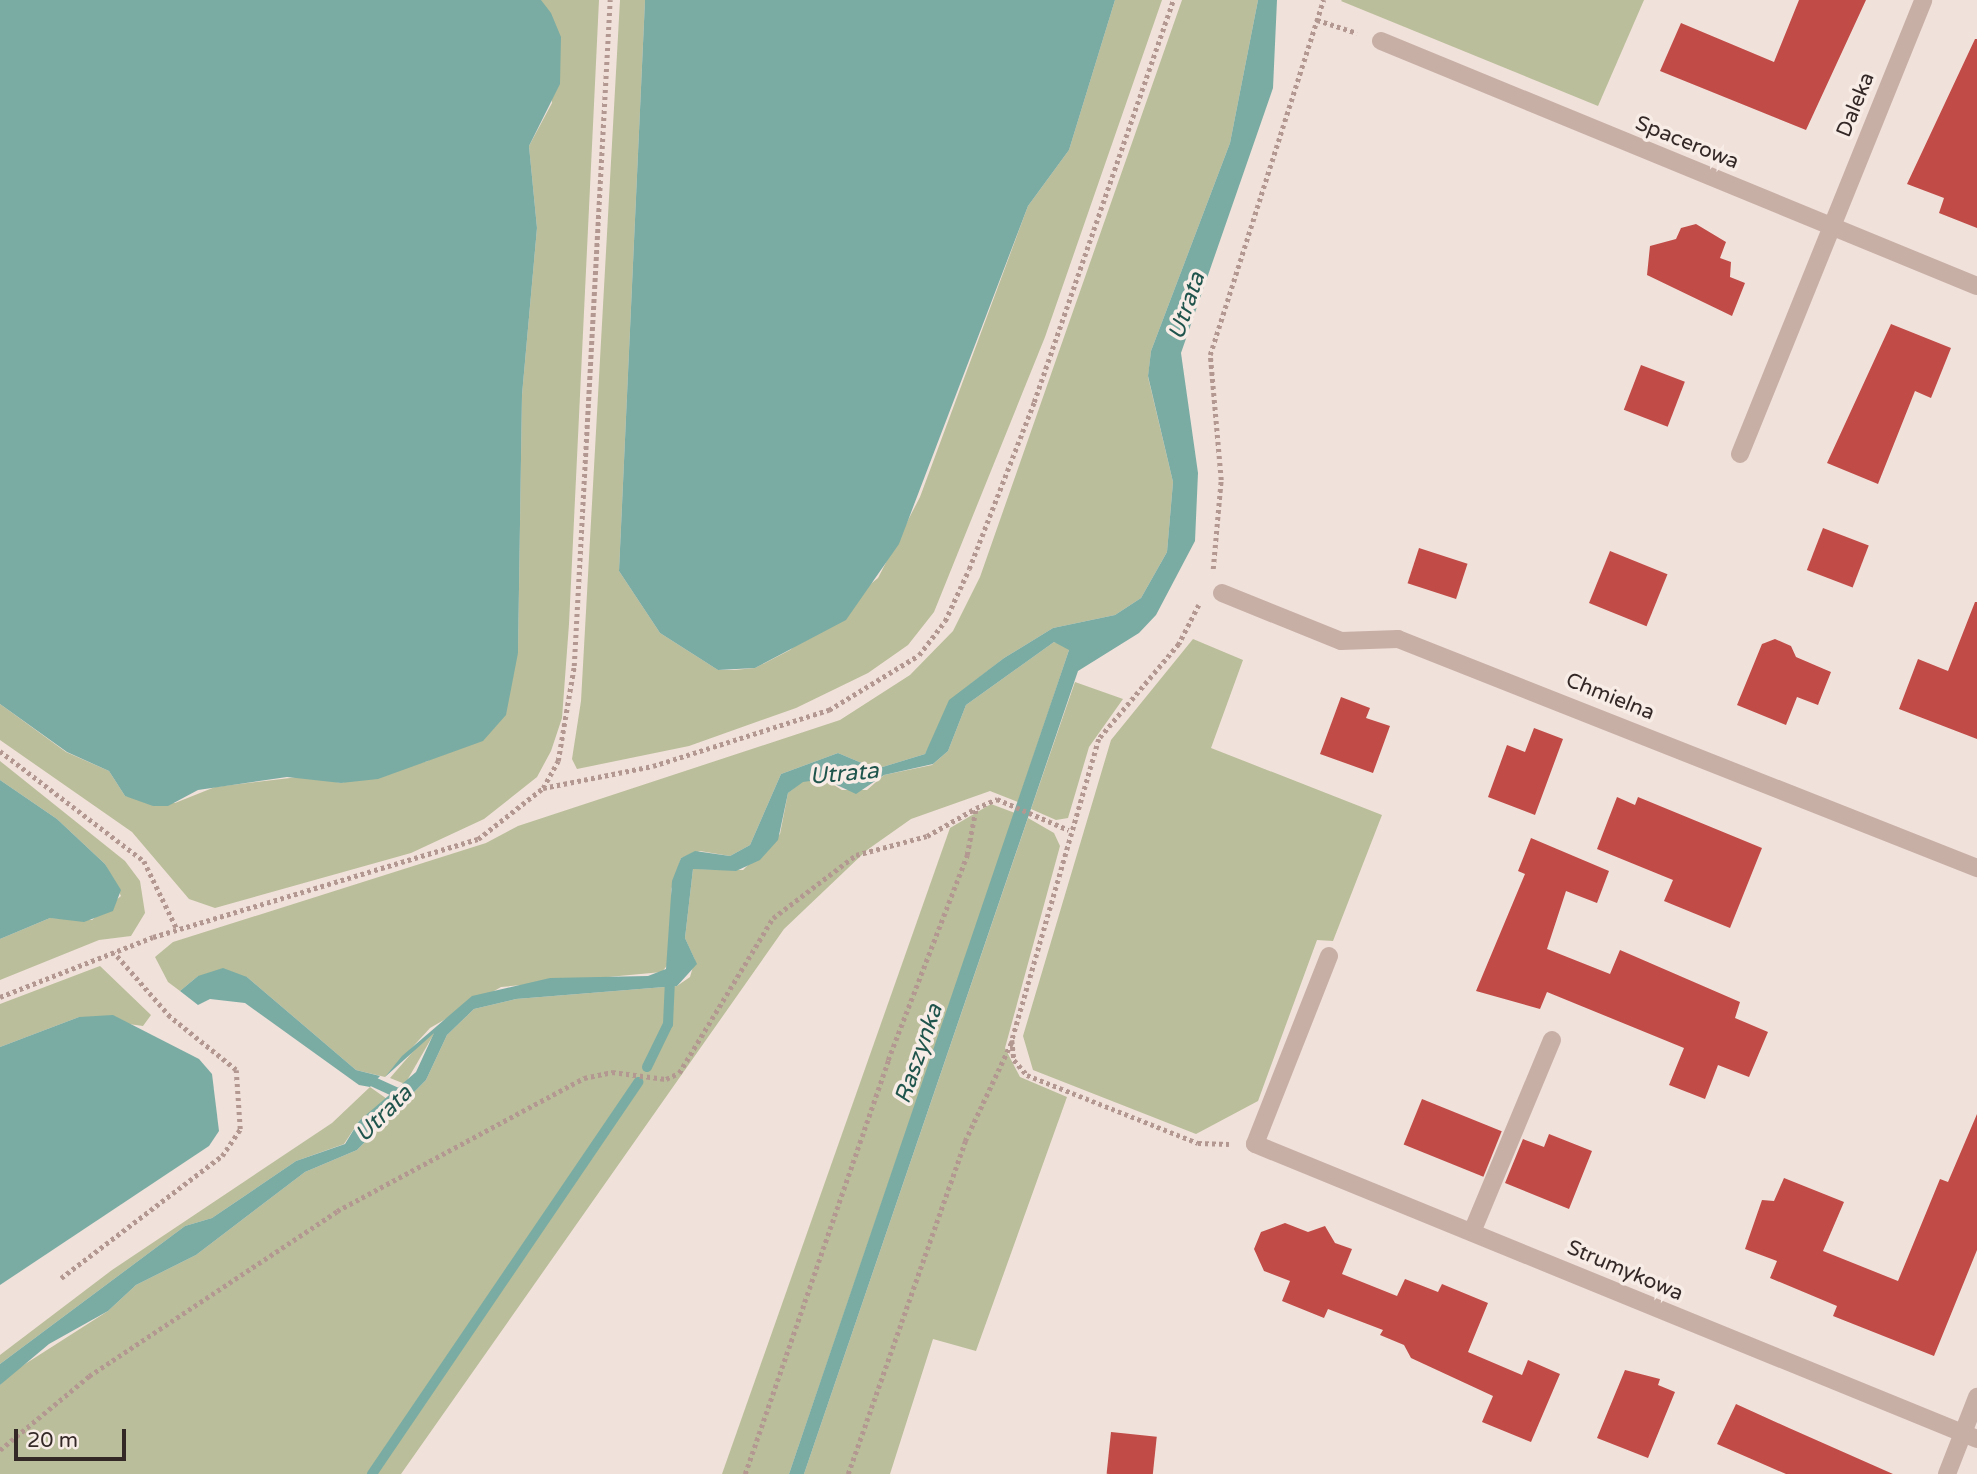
<!DOCTYPE html>
<html>
<head>
<meta charset="utf-8">
<style>
  body { margin:0 }
  #map { position:relative; width:1977px; height:1474px; overflow:hidden; background:#f0e1da; font-family:"Varela Round",sans-serif }
  div>[style] { position:absolute }
  .green>* { inset:0; background:#babe9a }
  .water>* { inset:0; background:#7aaca4 }
  .stream>* { height:10px; margin:-5px; padding:0 5px; transform-origin:5px; border-radius:5px; background:#7aaca4 }
  .building>* { inset:0; background:#c14b47; transform-origin:0 0 }
  .path>* { height:4.5px; margin-top:-2.25px; transform-origin:0; background:repeating-linear-gradient(90deg,#b39891 0 3.5px,transparent 0 7px) }
  .minor>* { height:18px; margin:-9px; padding:0 9px; transform-origin:9px; border-radius:9px; background:#c8afa6 }
  span { translate:-50% -50%; white-space:nowrap; text-align:center; line-height:1.15; -webkit-text-stroke:7px #f8ece6; paint-order:stroke }
  .street-label { font-size:21px; color:#342827 }
  .water-label { font-size:23px; color:#1e544c; font-style:italic }
  .scale { position:absolute; left:14px; top:1429px; width:112px; height:32px; box-sizing:border-box; border:4px solid #342827; border-top:0; padding-left:9px; font-size:21px; line-height:24px; white-space:nowrap; color:#342827; -webkit-text-stroke:5px #f8ece6; paint-order:stroke }
</style>
</head>
<body>
<div id="map">
  <div class="green">
    <div style="clip-path:polygon(541px 0,599px 0,569px 624px,562px 718px,551px 751px,537px 777px,484px 819px,411px 853px,215px 908px,189px 899px,132px 832px,0 740px,0 704px,66px 752px,109px 771px,125px 796px,175px 803px,215px 787px,307px 776px,341px 783px,428px 761px,518px 653px,522px 395px,537px 228px,529px 146px,552px 103px)"></div>
    <div style="clip-path:polygon(620px 0,645px 0,619px 571px,660px 633px,718px 670px,734px 670px,755px 668px,790px 650px,878px 578px,920px 497px,1028px 206px,1069px 150px,1115px 0,1162px 0,1045px 337px,934px 612px,908px 645px,868px 673px,796px 708px,689px 746px,577px 769px,572px 759px,581px 701px)"></div>
    <div style="clip-path:polygon(1182px 0,1258px 0,1230px 143px,1151px 351px,1148px 377px,1173px 482px,1167px 552px,1141px 598px,1115px 615px,1053px 628px,1004px 658px,958px 694px,925px 754px,876px 769px,838px 753px,781px 774px,750px 845px,730px 856px,700px 851px,681px 858px,671px 890px,672px 959px,662px 972px,501px 987px,430px 1028px,385px 1077px,356px 1070px,247px 977px,198px 976px,180px 991px,168px 982px,155px 957px,173px 942px,486px 843px,518px 826px,840px 720px,910px 675px,953px 631px,980px 577px)"></div>
    <div style="clip-path:polygon(1644px 0,1598px 106px,1341px 1px,1342px 0)"></div>
    <div style="clip-path:polygon(1193px 639px,1243px 660px,1211px 748px,1382px 815px,1333px 941px,1317px 940px,1258px 1101px,1196px 1134px,1033px 1070px,1023px 1036px,1111px 740px)"></div>
    <div style="clip-path:polygon(1054px 642px,1070px 647px,1018px 802px,990px 791px,911px 819px,867px 850px,784px 929px,401px 1474px,0 1474px,0 1385px,11px 1373px,108px 1311px,136px 1285px,196px 1255px,305px 1172px,357px 1150px,426px 1080px,447px 1035px,474px 1009px,516px 999px,677px 986px,690px 977px,695px 960px,685px 938px,693px 869px,743px 870px,780px 834px,788px 793px,803px 781px,824px 779px,842px 790px,867px 790px,884px 775px,932px 765px,948px 751px,966px 705px)"></div>
    <div style="clip-path:polygon(1075px 682px,1123px 699px,1089px 747px,1068px 818px,1056px 820px,1031px 809px)"></div>
    <div style="clip-path:polygon(0 761px,125px 861px,140px 881px,145px 913px,131px 936px,99px 940px,0 980px,0 939px,50px 918px,92px 920px,121px 896px,105px 864px,57px 819px,0 780px)"></div>
    <div style="clip-path:polygon(991px 804px,1015px 813px,789px 1474px,722px 1474px,950px 828px)"></div>
    <div style="clip-path:polygon(1028px 818px,1054px 833px,1060px 846px,1005px 1048px,1020px 1077px,1067px 1097px,976px 1351px,933px 1339px,890px 1474px,804px 1474px)"></div>
    <div style="clip-path:polygon(100px 966px,151px 1015px,143px 1026px,79px 1017px,0 1047px,0 1004px)"></div>
    <div style="clip-path:polygon(435px 1032px,405px 1084px,390px 1078px,423px 1040px)"></div>
    <div style="clip-path:polygon(370px 1087px,387px 1099px,359px 1121px,344px 1144px,296px 1161px,212px 1218px,185px 1226px,0 1364px,0 1355px,112px 1270px,332px 1123px)"></div>
  </div>
  <div class="water">
    <div style="clip-path:polygon(0 0,541px 0,551px 13px,561px 37px,560px 84px,529px 146px,537px 228px,522px 395px,518px 653px,506px 715px,483px 741px,378px 779px,341px 783px,287px 777px,198px 790px,168px 806px,153px 806px,125px 796px,109px 771px,67px 752px,0 704px)"></div>
    <div style="clip-path:polygon(645px 0,1115px 0,1069px 150px,1028px 206px,899px 544px,846px 620px,755px 668px,718px 670px,660px 633px,619px 571px)"></div>
    <div style="clip-path:polygon(1258px 0,1277px 0,1273px 88px,1181px 353px,1198px 473px,1195px 541px,1156px 615px,1139px 633px,1078px 671px,804px 1474px,789px 1474px,1069px 650px,1054px 642px,966px 705px,948px 751px,933px 764px,884px 775px,856px 794px,824px 779px,803px 782px,788px 793px,778px 840px,760px 860px,736px 871px,693px 869px,685px 938px,697px 964px,677px 986px,516px 999px,474px 1009px,447px 1035px,426px 1080px,357px 1150px,305px 1172px,196px 1255px,136px 1285px,108px 1311px,49px 1344px,0 1385px,0 1364px,185px 1226px,212px 1218px,296px 1161px,345px 1144px,359px 1121px,416px 1072px,434px 1033px,385px 1077px,402px 1056px,472px 996px,550px 978px,648px 976px,666px 969px,672px 881px,681px 858px,695px 851px,730px 856px,750px 845px,781px 774px,838px 753px,876px 769px,925px 754px,949px 700px,1004px 658px,1053px 628px,1115px 615px,1141px 598px,1167px 552px,1173px 482px,1148px 376px,1151px 351px,1230px 143px)"></div>
    <div style="clip-path:polygon(0 780px,57px 819px,105px 864px,121px 890px,113px 911px,84px 922px,50px 918px,0 939px)"></div>
    <div style="clip-path:polygon(223px 968px,247px 977px,356px 1070px,380px 1076px,370px 1087px,359px 1085px,245px 1003px,210px 999px,198px 1005px,180px 991px,198px 976px)"></div>
    <div style="clip-path:polygon(113px 1015px,199px 1059px,212px 1074px,219px 1131px,209px 1146px,0 1285px,0 1047px,79px 1017px)"></div>
  </div>
  <div class="stream">
    <div style="left:647px;top:1067px;width:48px;rotate:-64deg"></div>
    <div style="left:668px;top:1024px;width:44px;rotate:-87.4deg"></div>
    <div style="left:365px;top:1078px;width:41px;rotate:24.7deg"></div>
    <div style="left:372px;top:1474px;width:474px;rotate:-55.8deg"></div>
  </div>
  <div class="building">
    <div style="clip-path:polygon(1799px 0,1866px 0,1806px 130px,1660px 71px,1681px 23px,1774px 62px)"></div>
    <div style="clip-path:polygon(1975px 39px,1977px 39px,1977px 228px,1939px 213px,1944px 198px,1907px 184px)"></div>
    <div style="clip-path:polygon(1696px 224px,1726px 242px,1720px 258px,1731px 262px,1730px 277px,1745px 283px,1732px 316px,1647px 275px,1650px 246px,1676px 239px,1681px 228px)"></div>
    <div style="clip-path:polygon(1891px 324px,1951px 348px,1931px 398px,1915px 391px,1878px 484px,1827px 463px)"></div>
    <div style="left:1641px;top:365px;width:47px;height:48px;rotate:21deg"></div>
    <div style="left:1823px;top:528px;width:49px;height:45px;rotate:21deg"></div>
    <div style="left:1419px;top:548px;width:51px;height:37px;rotate:18deg"></div>
    <div style="left:1610px;top:551px;width:62px;height:56px;rotate:22deg"></div>
    <div style="clip-path:polygon(1975px 602px,1977px 602px,1977px 739px,1899px 709px,1918px 659px,1948px 671px)"></div>
    <div style="clip-path:polygon(1775px 639px,1791px 646px,1796px 657px,1831px 672px,1818px 705px,1797px 697px,1786px 725px,1737px 705px,1762px 644px)"></div>
    <div style="clip-path:polygon(1341px 697px,1370px 708px,1366px 718px,1390px 726px,1373px 773px,1320px 754px)"></div>
    <div style="clip-path:polygon(1534px 728px,1563px 739px,1535px 815px,1488px 797px,1507px 745px,1525px 752px)"></div>
    <div style="clip-path:polygon(1617px 797px,1635px 805px,1638px 797px,1762px 848px,1730px 928px,1664px 901px,1673px 880px,1597px 849px)"></div>
    <div style="clip-path:polygon(1531px 838px,1609px 871px,1597px 903px,1566px 891px,1547px 949px,1610px 974px,1620px 950px,1740px 1002px,1735px 1018px,1768px 1032px,1749px 1077px,1718px 1065px,1705px 1099px,1669px 1085px,1684px 1048px,1547px 992px,1540px 1009px,1476px 991px,1525px 874px,1518px 871px)"></div>
    <div style="left:1422px;top:1099px;width:86px;height:49px;rotate:22deg"></div>
    <div style="clip-path:polygon(1977px 1114px,1977px 1250px,1934px 1356px,1833px 1316px,1837px 1306px,1770px 1278px,1777px 1261px,1745px 1249px,1762px 1200px,1774px 1201px,1784px 1178px,1844px 1202px,1823px 1251px,1898px 1281px,1940px 1179px,1948px 1182px)"></div>
    <div style="clip-path:polygon(1549px 1134px,1592px 1151px,1569px 1209px,1505px 1183px,1523px 1139px,1544px 1147px)"></div>
    <div style="clip-path:polygon(1285px 1223px,1308px 1232px,1325px 1226px,1335px 1243px,1352px 1249px,1342px 1274px,1397px 1296px,1405px 1279px,1438px 1292px,1442px 1284px,1488px 1303px,1468px 1352px,1522px 1375px,1528px 1360px,1560px 1374px,1531px 1442px,1482px 1422px,1493px 1396px,1411px 1358px,1404px 1345px,1380px 1335px,1383px 1330px,1328px 1309px,1324px 1318px,1282px 1301px,1290px 1281px,1264px 1271px,1254px 1249px,1261px 1232px)"></div>
    <div style="clip-path:polygon(1625px 1370px,1660px 1379px,1658px 1385px,1675px 1392px,1648px 1458px,1597px 1438px)"></div>
    <div style="clip-path:polygon(1736px 1404px,1789px 1428px,1893px 1474px,1786px 1474px,1717px 1444px)"></div>
    <div style="left:1111px;top:1432px;width:46px;height:42px;rotate:6deg"></div>
  </div>
  <div class="path">
    <div style="left:1317px;top:20px;width:42px;rotate:18deg"></div>
    <div style="left:1213px;top:569px;width:89px;rotate:-84.9deg"></div>
    <div style="left:1221px;top:480px;width:125px;rotate:-95deg"></div>
    <div style="left:1210px;top:355px;width:373px;rotate:-72.3deg"></div>
    <div style="left:1199px;top:605px;width:44px;rotate:117.1deg"></div>
    <div style="left:1179px;top:644px;width:124px;rotate:130.1deg"></div>
    <div style="left:1099px;top:739px;width:313px;rotate:106.1deg"></div>
    <div style="left:1012px;top:1040px;width:20px;rotate:84deg"></div>
    <div style="left:1014px;top:1060px;width:20px;rotate:49deg"></div>
    <div style="left:1027px;top:1075px;width:184px;rotate:21.7deg"></div>
    <div style="left:1198px;top:1143px;width:31px;rotate:2deg"></div>
    <div style="left:0;top:751px;width:181px;rotate:37.4deg"></div>
    <div style="left:144px;top:861px;width:76px;rotate:64.1deg"></div>
    <div style="left:543px;top:788px;width:112px;rotate:-11.3deg"></div>
    <div style="left:653px;top:766px;width:185px;rotate:-17.7deg"></div>
    <div style="left:829px;top:710px;width:105px;rotate:-31.4deg"></div>
    <div style="left:919px;top:655px;width:43px;rotate:-52.6deg"></div>
    <div style="left:945px;top:621px;width:57px;rotate:-65.2deg"></div>
    <div style="left:969px;top:569px;width:179px;rotate:-68.7deg"></div>
    <div style="left:1034px;top:402px;width:425px;rotate:-70.9deg"></div>
    <div style="left:0;top:997px;width:164px;rotate:-21.4deg"></div>
    <div style="left:153px;top:937px;width:339px;rotate:-16.8deg"></div>
    <div style="left:478px;top:839px;width:83px;rotate:-38.1deg"></div>
    <div style="left:543px;top:788px;width:31px;rotate:-61deg"></div>
    <div style="left:558px;top:761px;width:96px;rotate:-80.4deg"></div>
    <div style="left:574px;top:666px;width:667px;rotate:-86.91deg"></div>
    <div style="left:61px;top:1278px;width:202px;rotate:-37.2deg"></div>
    <div style="left:222px;top:1156px;width:32px;rotate:-56deg"></div>
    <div style="left:240px;top:1129px;width:59px;rotate:-93.9deg"></div>
    <div style="left:236px;top:1070px;width:85px;rotate:-141.2deg"></div>
    <div style="left:170px;top:1017px;width:85px;rotate:-131.2deg"></div>
    <div style="left:0;top:1450px;width:116px;rotate:-39.7deg"></div>
    <div style="left:89px;top:1376px;width:298px;rotate:-33.6deg"></div>
    <div style="left:337px;top:1211px;width:281px;rotate:-28.3deg"></div>
    <div style="left:584px;top:1078px;width:29px;rotate:-12deg"></div>
    <div style="left:612px;top:1072px;width:54px;rotate:7.4deg"></div>
    <div style="left:666px;top:1079px;width:14px;rotate:-25deg"></div>
    <div style="left:679px;top:1073px;width:181px;rotate:-58.8deg"></div>
    <div style="left:773px;top:918px;width:104px;rotate:-37.2deg"></div>
    <div style="left:856px;top:855px;width:73px;rotate:-15deg"></div>
    <div style="left:927px;top:836px;width:56px;rotate:-29.7deg"></div>
    <div style="left:745px;top:1474px;width:438px;rotate:-70.9deg"></div>
    <div style="left:888px;top:1060px;width:220px;rotate:-68.9deg"></div>
    <div style="left:967px;top:855px;width:48px;rotate:-79.2deg"></div>
    <div style="left:976px;top:808px;width:23px;rotate:-23deg"></div>
    <div style="left:997px;top:799px;width:78px;rotate:23.3deg"></div>
    <div style="left:848px;top:1474px;width:353px;rotate:-70.6deg"></div>
    <div style="left:965px;top:1141px;width:110px;rotate:-64.8deg"></div>
  </div>
  <div class="minor">
    <div style="left:1381px;top:41px;width:644px;rotate:22.35deg"></div>
    <div style="left:1740px;top:454px;width:489px;rotate:-68deg"></div>
    <div style="left:1222px;top:593px;width:128px;rotate:22deg"></div>
    <div style="left:1341px;top:641px;width:57px;rotate:-2deg"></div>
    <div style="left:1398px;top:639px;width:623px;rotate:21.58deg"></div>
    <div style="left:1329px;top:956px;width:202px;rotate:111.5deg"></div>
    <div style="left:1255px;top:1144px;width:780px;rotate:22.22deg"></div>
    <div style="left:1472px;top:1232px;width:208px;rotate:-67.4deg"></div>
    <div style="left:1947px;top:1474px;width:83px;rotate:-68.7deg"></div>
  </div>
  <div class="street-label">
    <span style="left:1856px;top:105px;rotate:-68deg">Daleka</span>
    <span style="left:1687px;top:143px;rotate:22deg">Spacerowa</span>
    <span style="left:1610px;top:697px;rotate:22deg">Chmielna</span>
    <span style="left:1625px;top:1271px;rotate:23deg">Strumykowa</span>
  </div>
  <div class="water-label">
    <span style="left:1187px;top:306px;rotate:-71deg">Utrata</span>
    <span style="left:844px;top:774px;rotate:-5deg">Utrata</span>
    <span style="left:919px;top:1054px;rotate:-71deg">Raszynka</span>
    <span style="left:384px;top:1114px;rotate:-45deg">Utrata</span>
  </div>
  <div class="scale">20 m</div>
</div>
</body>
</html>
